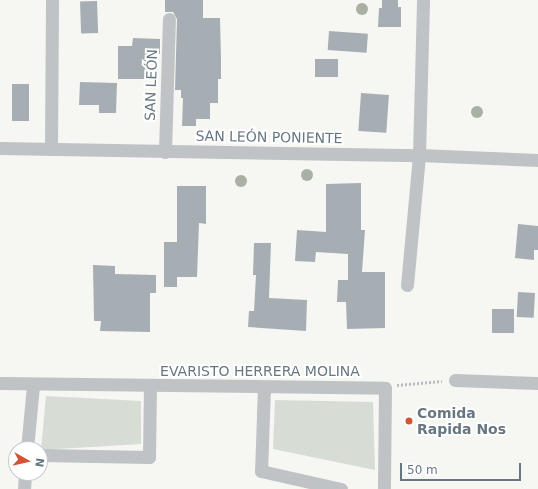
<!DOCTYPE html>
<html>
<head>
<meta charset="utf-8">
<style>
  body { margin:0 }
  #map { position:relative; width:538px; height:489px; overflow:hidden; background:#f6f6f3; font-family:"DejaVu Sans",sans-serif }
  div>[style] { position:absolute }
  .green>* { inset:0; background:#d7dcd4 }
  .building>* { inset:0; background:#a7aeb3; transform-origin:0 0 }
  .path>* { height:2.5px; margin-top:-1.25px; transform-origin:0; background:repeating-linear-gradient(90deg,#b9bcbe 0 2px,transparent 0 4px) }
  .street>* { height:13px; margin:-6.5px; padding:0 6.5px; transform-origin:6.5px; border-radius:6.5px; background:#bfc3c6 }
  .trees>* { width:12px; height:12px; margin:-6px; border-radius:50%; background:#a9b1a5 }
  .dots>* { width:11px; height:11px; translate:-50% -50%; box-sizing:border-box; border:2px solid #fff; border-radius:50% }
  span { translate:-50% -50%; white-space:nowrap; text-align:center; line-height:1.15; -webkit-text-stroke:4px #fff; paint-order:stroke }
  .street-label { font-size:14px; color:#677781 }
  .poi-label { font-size:14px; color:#677781; font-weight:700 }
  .left { translate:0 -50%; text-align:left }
  .north { position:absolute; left:8px; top:441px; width:40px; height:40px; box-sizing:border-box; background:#fff; border:1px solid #c2c9cd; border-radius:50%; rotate:98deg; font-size:11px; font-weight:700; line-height:16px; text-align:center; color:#677781 }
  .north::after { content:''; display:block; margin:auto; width:14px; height:18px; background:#d55233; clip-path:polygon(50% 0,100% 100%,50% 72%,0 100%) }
  .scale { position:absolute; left:400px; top:463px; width:121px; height:18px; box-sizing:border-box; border:2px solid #677781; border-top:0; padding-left:5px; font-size:12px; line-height:14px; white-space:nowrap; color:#677781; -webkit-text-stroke:3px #fff; paint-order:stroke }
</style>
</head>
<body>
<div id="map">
  <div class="green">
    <div style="clip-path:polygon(46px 396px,141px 401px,141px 444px,41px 450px)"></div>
    <div style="clip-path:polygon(275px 400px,373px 402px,375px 470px,273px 449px)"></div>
  </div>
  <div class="building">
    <div style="clip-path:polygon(165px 0,203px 0,203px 18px,220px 18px,221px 59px,221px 79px,218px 79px,218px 103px,210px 103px,210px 119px,196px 119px,196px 126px,182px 126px,183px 98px,181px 98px,181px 90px,175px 90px,177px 19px,173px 12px,165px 12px)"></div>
    <div style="clip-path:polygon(382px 0,398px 0,398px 7px,401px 7px,401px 27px,378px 27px,379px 8px,382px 8px)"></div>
    <div style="left:97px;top:1px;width:32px;height:17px;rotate:88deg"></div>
    <div style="left:329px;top:31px;width:39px;height:19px;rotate:4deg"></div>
    <div style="clip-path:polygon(133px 38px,160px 39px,160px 54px,148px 53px,148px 79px,118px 79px,118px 46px,132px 46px)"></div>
    <div style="left:315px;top:59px;width:23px;height:18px"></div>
    <div style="clip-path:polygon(80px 82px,117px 83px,116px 113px,99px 113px,99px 105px,79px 105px)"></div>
    <div style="left:12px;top:84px;width:17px;height:37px"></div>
    <div style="left:361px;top:93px;width:28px;height:38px;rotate:4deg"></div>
    <div style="clip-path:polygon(361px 183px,361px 230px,365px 230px,362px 272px,385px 272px,385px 328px,347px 329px,346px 302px,337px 302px,338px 280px,348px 280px,348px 254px,316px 252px,315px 262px,295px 261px,297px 230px,326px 232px,326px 184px)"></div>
    <div style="clip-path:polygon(177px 186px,206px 186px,206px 224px,199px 223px,197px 277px,177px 277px,177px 287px,164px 287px,164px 242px,177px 242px)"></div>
    <div style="clip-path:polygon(518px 224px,538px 226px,538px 250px,534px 250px,534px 260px,515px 258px)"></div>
    <div style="clip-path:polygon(254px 243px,271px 243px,269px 298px,307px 300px,306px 331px,248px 327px,249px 311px,254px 311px,256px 275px,253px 275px)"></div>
    <div style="clip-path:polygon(93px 265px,115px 266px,115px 274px,156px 275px,156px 293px,150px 293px,150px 332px,100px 331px,101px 321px,94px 321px)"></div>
    <div style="left:518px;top:292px;width:17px;height:25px;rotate:3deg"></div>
    <div style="left:492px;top:309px;width:22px;height:24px"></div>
  </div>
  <div class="path">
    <div style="left:397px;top:385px;width:45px;rotate:-5.1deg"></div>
  </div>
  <div class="street">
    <div style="left:0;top:148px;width:419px;rotate:1deg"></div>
    <div style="left:419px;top:155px;width:119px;rotate:2.4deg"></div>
    <div style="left:51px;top:149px;width:149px;rotate:-89.6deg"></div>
    <div style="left:165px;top:152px;width:133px;rotate:-88.3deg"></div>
    <div style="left:407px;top:285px;width:131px;rotate:-84.7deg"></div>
    <div style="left:419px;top:155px;width:155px;rotate:-88.5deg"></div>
    <div style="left:455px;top:380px;width:83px;rotate:2.1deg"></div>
    <div style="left:0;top:383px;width:385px;rotate:0.7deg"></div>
    <div style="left:385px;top:388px;width:101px;rotate:90.6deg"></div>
    <div style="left:264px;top:387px;width:84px;rotate:92deg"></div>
    <div style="left:261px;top:471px;width:82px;rotate:12.7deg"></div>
    <div style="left:27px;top:449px;width:64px;rotate:-84.6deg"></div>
    <div style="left:40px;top:455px;width:109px;rotate:1.1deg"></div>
    <div style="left:149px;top:457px;width:71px;rotate:-89.2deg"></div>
    <div style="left:24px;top:489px;width:16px;rotate:-86deg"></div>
  </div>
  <div class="trees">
    <div style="left:362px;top:9px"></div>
    <div style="left:477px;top:112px"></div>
    <div style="left:307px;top:175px"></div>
    <div style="left:241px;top:181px"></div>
  </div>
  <div class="dots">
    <div style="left:409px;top:421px;background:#d55233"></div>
  </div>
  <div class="street-label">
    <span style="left:151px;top:85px;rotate:-88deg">SAN LEÓN</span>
    <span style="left:269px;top:137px;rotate:1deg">SAN LEÓN PONIENTE</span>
    <span style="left:260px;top:371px">EVARISTO HERRERA MOLINA</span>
  </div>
  <div class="poi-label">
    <span class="left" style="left:417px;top:421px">Comida<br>Rapida Nos</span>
  </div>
  <div class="north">N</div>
  <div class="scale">50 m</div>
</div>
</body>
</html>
